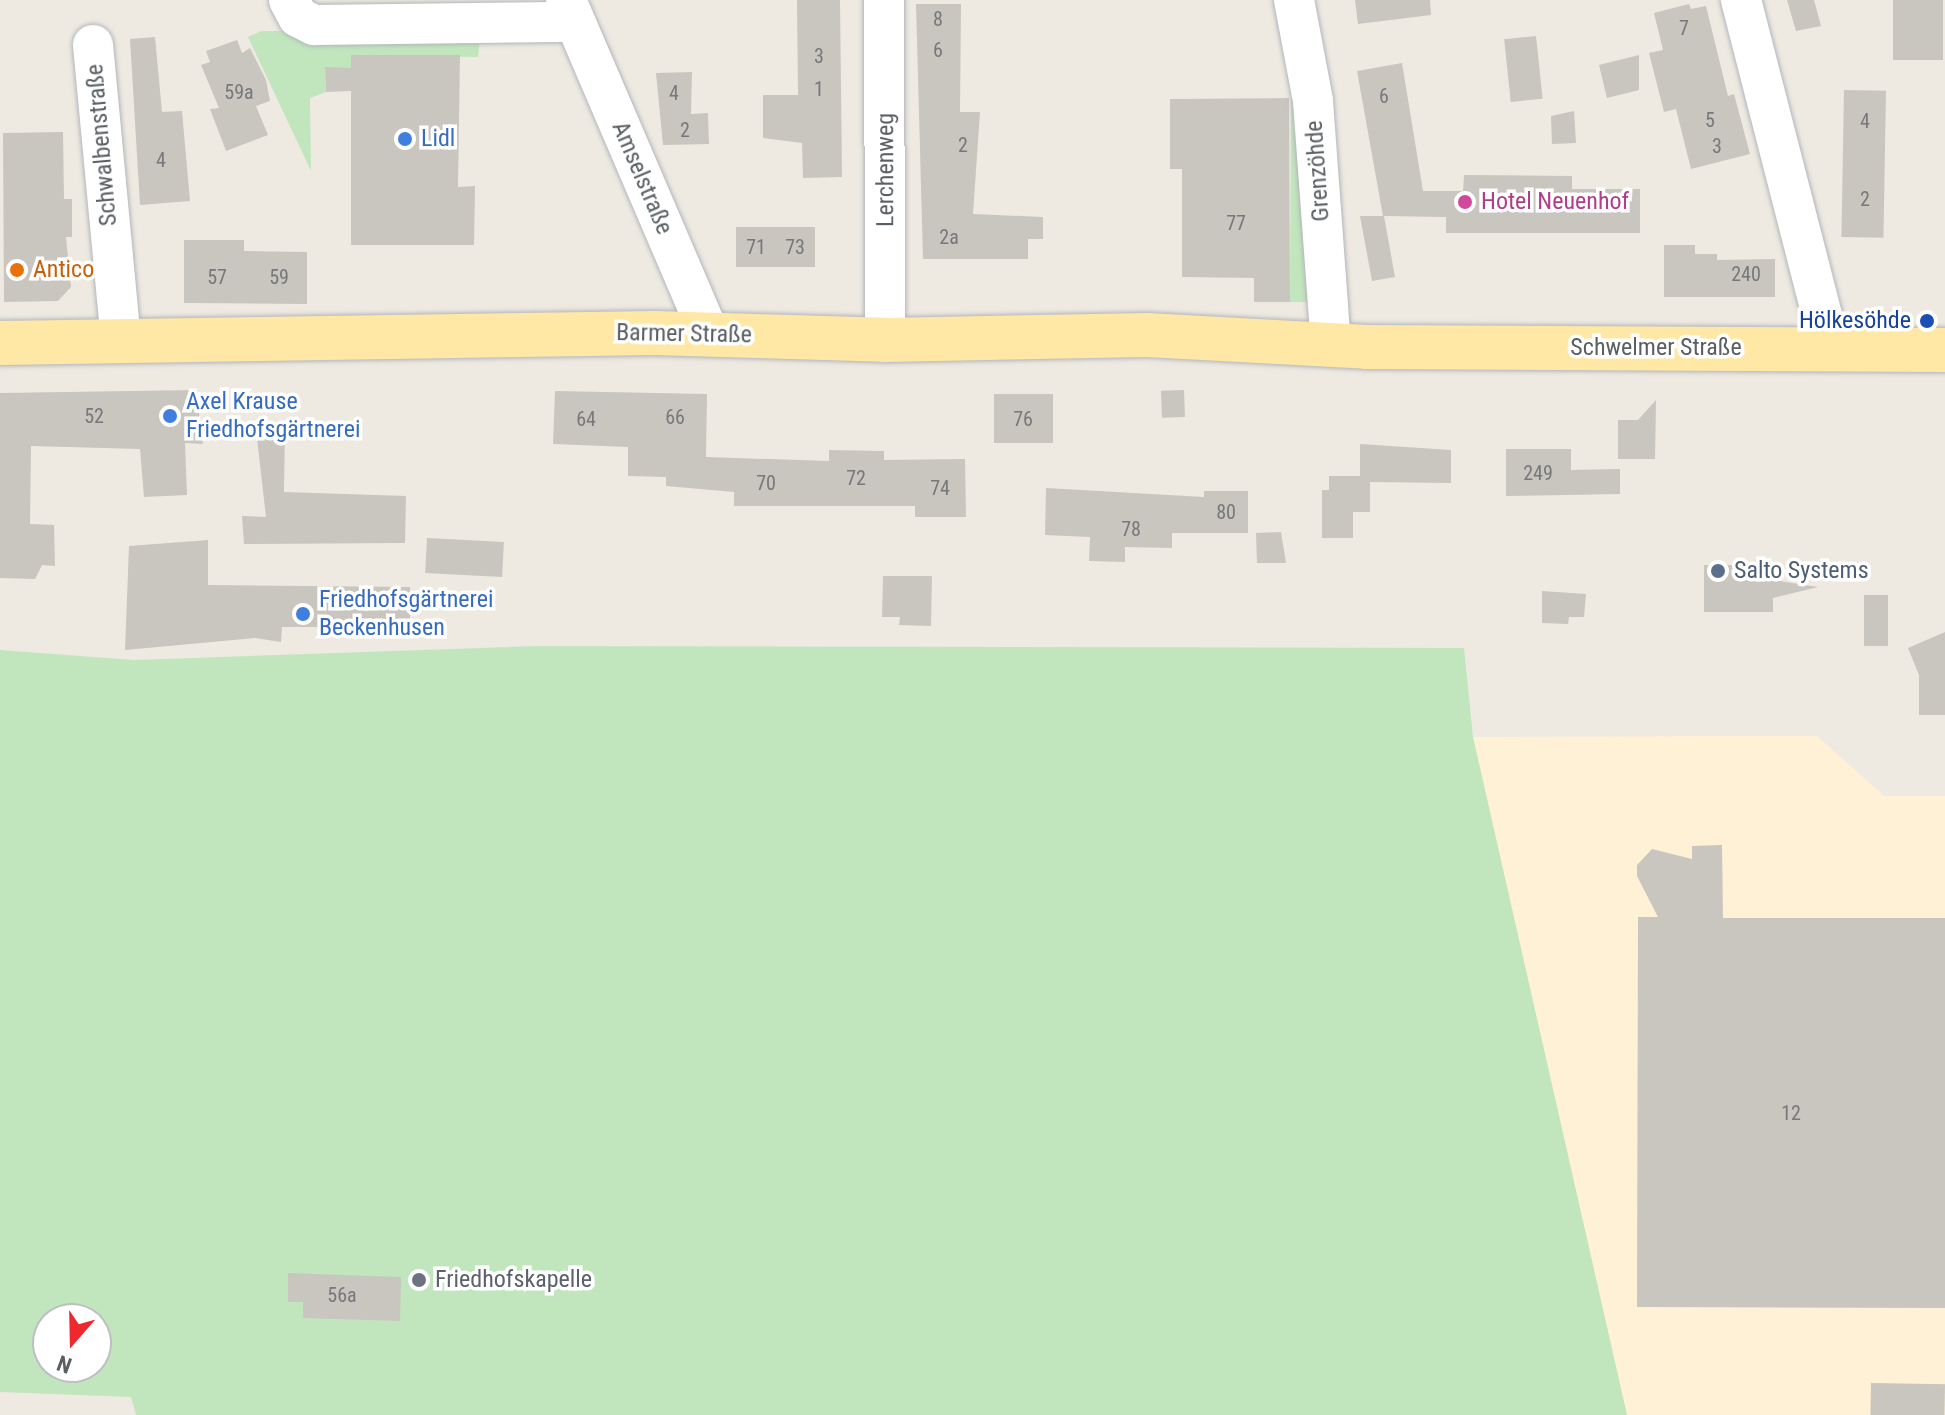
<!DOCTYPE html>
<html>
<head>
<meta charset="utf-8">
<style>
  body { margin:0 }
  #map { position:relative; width:1945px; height:1415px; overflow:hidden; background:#eeeae2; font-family:"Roboto Condensed",sans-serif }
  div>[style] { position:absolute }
  .commercial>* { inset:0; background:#fff1d6 }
  .green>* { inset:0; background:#c1e6bd }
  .building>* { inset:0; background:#c9c5bf; transform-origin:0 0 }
  .roads { filter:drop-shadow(0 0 2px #b3b6ba) drop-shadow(0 0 2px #b3b6ba) }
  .minor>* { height:40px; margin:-20px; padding:0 20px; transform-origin:20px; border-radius:20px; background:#fff }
  .major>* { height:44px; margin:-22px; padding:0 22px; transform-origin:22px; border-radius:22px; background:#ffe8a6 }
  .dots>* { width:22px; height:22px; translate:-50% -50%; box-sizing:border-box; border:4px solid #fff; border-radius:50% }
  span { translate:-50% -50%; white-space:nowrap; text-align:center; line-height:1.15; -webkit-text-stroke:7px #fff; paint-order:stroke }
  .number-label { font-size:20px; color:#76787a }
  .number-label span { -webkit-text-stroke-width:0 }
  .shop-label { font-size:24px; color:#366cbe }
  .left { translate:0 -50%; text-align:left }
  .street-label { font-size:24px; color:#5a5f63 }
  .hotel-label { font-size:24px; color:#b23c85 }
  .food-label { font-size:24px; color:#c56008 }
  .transit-label { font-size:24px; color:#164399 }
  .right { translate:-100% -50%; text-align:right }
  .service-label { font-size:24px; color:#4e5e75 }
  .worship-label { font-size:24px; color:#5b616d }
  .north { position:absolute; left:32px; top:1303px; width:80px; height:80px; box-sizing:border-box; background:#fff; border:2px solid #bdbfc1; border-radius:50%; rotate:200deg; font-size:22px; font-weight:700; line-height:32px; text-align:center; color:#5a5f63 }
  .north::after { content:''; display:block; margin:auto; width:28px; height:36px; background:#ee282c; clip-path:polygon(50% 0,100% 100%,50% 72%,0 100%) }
</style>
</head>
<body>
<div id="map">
  <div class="commercial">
    <div style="clip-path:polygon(1817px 736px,1884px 796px,1945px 796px,1945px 1415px,1627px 1415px,1473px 737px)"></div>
  </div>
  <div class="green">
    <div style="clip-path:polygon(261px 31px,481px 32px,478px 57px,352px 55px,351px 68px,325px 68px,326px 92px,310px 98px,311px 171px,248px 37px)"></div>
    <div style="clip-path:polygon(1291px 98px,1302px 106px,1316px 302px,1290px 302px)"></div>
    <div style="clip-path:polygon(evenodd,540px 646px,1464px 648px,1473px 737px,1627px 1415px,136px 1415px,131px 1397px,0 1392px,0 650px,134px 660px,540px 646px,48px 1319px,96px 1319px,96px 1367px,48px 1367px,48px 1319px)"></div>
  </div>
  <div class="building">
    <div style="clip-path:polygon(797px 0,840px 0,842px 177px,803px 178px,802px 143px,763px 138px,763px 95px,798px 95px)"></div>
    <div style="clip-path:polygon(1355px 0,1430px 0,1431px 15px,1358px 24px)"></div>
    <div style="clip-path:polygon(1787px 0,1814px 0,1821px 26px,1796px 31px)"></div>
    <div style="left:1893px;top:0;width:50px;height:60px"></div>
    <div style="clip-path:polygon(916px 4px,961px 4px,960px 112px,980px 112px,973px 214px,1043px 217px,1043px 239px,1028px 239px,1028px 259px,923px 259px)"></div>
    <div style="clip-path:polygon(1689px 4px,1691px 9px,1706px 6px,1728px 96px,1734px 94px,1750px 154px,1691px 169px,1676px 109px,1664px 112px,1649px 53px,1663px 50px,1654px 13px)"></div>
    <div style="left:1536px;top:36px;width:63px;height:32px;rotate:84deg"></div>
    <div style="clip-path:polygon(155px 37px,162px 112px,182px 111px,190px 201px,140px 205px,130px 39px)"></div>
    <div style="clip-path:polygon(237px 40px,242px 53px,250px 48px,266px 80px,270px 101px,256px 106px,268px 135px,226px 151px,210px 109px,219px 108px,201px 65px,210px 62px,206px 51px)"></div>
    <div style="clip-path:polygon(351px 55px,460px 55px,458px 187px,475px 186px,474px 245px,351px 245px,351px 91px,326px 92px,325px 67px,351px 68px)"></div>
    <div style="clip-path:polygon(1639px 55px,1639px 90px,1607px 98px,1599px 65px)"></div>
    <div style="clip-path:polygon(1402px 63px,1423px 191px,1463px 191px,1464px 175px,1572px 176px,1572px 189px,1640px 189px,1640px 233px,1446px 233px,1446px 217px,1384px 216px,1395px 277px,1372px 281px,1360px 216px,1383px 216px,1357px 71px)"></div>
    <div style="clip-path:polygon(692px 72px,691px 114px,708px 113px,709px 144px,663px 145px,656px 73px)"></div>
    <div style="left:1844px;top:90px;width:42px;height:147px;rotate:1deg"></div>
    <div style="clip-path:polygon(1289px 98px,1290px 302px,1254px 302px,1254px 278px,1182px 277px,1182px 169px,1170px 169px,1170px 99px)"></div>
    <div style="clip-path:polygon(1574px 111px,1576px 143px,1552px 144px,1551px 116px)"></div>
    <div style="clip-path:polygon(63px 132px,64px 199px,72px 199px,72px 237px,66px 237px,71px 287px,58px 301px,4px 302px,3px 133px)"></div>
    <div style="left:736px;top:227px;width:79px;height:40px"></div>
    <div style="clip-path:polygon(184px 240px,244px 240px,244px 251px,307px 252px,307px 304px,184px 303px)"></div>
    <div style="clip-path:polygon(1664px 245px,1695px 245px,1695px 254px,1717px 254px,1717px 260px,1775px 259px,1775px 297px,1664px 297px)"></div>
    <div style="clip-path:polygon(196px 390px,203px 444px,185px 443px,187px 495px,144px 497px,140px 449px,31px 446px,30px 524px,54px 525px,55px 566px,42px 565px,35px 579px,0 578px,0 393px)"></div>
    <div style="left:1184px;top:390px;width:27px;height:23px;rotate:88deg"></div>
    <div style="clip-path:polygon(555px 391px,707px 394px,706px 457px,829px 461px,829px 450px,884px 451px,884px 460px,965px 459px,966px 517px,915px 517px,915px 506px,734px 506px,734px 492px,666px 486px,666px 477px,628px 476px,628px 447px,553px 444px)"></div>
    <div style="left:994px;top:394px;width:59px;height:49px"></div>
    <div style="clip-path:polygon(1656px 400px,1655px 459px,1618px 459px,1618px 420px,1638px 420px)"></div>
    <div style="clip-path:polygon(255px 421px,285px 426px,284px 492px,406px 496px,405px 543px,244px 544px,242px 516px,266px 517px)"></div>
    <div style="clip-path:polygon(1360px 444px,1451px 450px,1451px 483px,1370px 482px,1370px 512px,1353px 512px,1353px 538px,1322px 538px,1322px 490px,1329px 490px,1329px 476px,1360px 476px)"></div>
    <div style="clip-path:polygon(1506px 449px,1571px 449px,1571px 470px,1620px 469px,1620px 494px,1506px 496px)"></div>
    <div style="clip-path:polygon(1046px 488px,1204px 497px,1204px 491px,1248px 491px,1248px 533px,1172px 533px,1172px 548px,1125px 547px,1125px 562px,1089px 561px,1090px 537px,1045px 535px)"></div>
    <div style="clip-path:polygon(1281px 532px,1286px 563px,1257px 563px,1256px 533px)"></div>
    <div style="left:427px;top:538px;width:77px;height:35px;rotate:3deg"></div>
    <div style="clip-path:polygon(208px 540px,208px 585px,410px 587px,410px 627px,282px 627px,281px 642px,255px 638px,125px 650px,129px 546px)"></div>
    <div style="clip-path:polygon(1704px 565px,1772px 565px,1773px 580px,1818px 587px,1773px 598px,1773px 612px,1704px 612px)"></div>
    <div style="clip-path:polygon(883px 576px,932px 576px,931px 626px,899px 625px,900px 617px,882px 617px)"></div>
    <div style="clip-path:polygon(1542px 591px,1586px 594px,1584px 617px,1569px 617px,1568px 624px,1542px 623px)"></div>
    <div style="left:1864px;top:595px;width:24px;height:51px"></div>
    <div style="clip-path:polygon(1945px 632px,1945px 715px,1919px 715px,1919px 675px,1908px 648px)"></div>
    <div style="clip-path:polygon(1722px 845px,1723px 918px,1945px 918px,1945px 1308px,1637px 1307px,1638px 917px,1658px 917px,1637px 876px,1637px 865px,1652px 849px,1692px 859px,1692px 846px)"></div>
    <div style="clip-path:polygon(288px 1273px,401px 1277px,400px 1321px,303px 1318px,303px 1302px,288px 1302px)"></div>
    <div style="left:1871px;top:1383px;width:74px;height:32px;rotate:1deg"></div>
  </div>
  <div class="roads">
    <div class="minor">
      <div style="left:289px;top:0;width:19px;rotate:62deg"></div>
      <div style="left:298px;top:17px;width:18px;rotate:27deg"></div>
      <div style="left:314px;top:25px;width:261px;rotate:-0.7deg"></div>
      <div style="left:566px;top:0;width:362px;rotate:66.8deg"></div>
      <div style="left:884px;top:0;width:340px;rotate:89.8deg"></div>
      <div style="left:1294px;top:0;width:103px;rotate:79.3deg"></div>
      <div style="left:1313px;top:101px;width:244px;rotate:85.8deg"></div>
      <div style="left:1741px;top:0;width:361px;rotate:75.6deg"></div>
      <div style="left:93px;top:45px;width:297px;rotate:84.6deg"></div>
    </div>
    <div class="major">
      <div style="left:0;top:343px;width:654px;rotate:-0.88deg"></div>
      <div style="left:654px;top:333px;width:231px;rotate:1.7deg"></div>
      <div style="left:885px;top:340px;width:262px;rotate:-1.1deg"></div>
      <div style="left:1147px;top:335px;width:220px;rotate:3.1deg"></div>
      <div style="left:1367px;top:347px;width:578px;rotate:0.3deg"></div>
    </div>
  </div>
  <div class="dots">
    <div style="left:405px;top:139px;background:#3f7fe0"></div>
    <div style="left:1465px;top:202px;background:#d1479c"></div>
    <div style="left:17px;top:270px;background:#e8710a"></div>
    <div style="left:1927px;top:321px;background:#1a4fb4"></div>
    <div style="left:170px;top:416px;background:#3f7fe0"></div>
    <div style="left:1718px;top:571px;background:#5c6f8a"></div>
    <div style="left:303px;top:614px;background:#3f7fe0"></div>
    <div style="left:419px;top:1280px;background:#6b7280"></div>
  </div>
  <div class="number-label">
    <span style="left:938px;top:19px">8</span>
    <span style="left:1684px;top:28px">7</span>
    <span style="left:938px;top:50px">6</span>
    <span style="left:819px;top:56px">3</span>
    <span style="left:819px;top:89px">1</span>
    <span style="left:239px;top:92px">59a</span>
    <span style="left:674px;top:93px">4</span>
    <span style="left:1384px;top:96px">6</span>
    <span style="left:1710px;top:120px">5</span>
    <span style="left:1865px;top:121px">4</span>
    <span style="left:685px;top:130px">2</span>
    <span style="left:963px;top:145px">2</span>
    <span style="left:1717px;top:146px">3</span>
    <span style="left:161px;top:160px">4</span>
    <span style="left:1865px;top:199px">2</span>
    <span style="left:1236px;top:223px">77</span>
    <span style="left:949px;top:237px">2a</span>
    <span style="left:756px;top:247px">71</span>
    <span style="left:795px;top:247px">73</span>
    <span style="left:1746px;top:274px">240</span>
    <span style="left:217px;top:277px">57</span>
    <span style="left:279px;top:277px">59</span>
    <span style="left:94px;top:416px">52</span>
    <span style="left:675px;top:417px">66</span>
    <span style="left:586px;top:419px">64</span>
    <span style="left:1023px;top:419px">76</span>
    <span style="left:1538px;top:473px">249</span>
    <span style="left:856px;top:478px">72</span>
    <span style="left:766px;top:483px">70</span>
    <span style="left:940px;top:488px">74</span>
    <span style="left:1226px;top:512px">80</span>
    <span style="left:1131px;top:529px">78</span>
    <span style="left:1791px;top:1113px">12</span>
    <span style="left:342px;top:1295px">56a</span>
  </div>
  <div class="shop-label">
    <span class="left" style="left:421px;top:139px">Lidl</span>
    <span class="left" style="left:186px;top:416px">Axel Krause<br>Friedhofsgärtnerei</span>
    <span class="left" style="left:319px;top:614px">Friedhofsgärtnerei<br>Beckenhusen</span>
  </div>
  <div class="street-label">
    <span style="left:102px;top:145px;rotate:-95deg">Schwalbenstraße</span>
    <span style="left:886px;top:170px;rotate:-90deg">Lerchenweg</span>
    <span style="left:1318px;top:171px;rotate:-94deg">Grenzöhde</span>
    <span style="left:642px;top:178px;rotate:67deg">Amselstraße</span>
    <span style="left:684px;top:334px;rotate:1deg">Barmer Straße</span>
    <span style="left:1656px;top:348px">Schwelmer Straße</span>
  </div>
  <div class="hotel-label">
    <span class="left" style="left:1481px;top:202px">Hotel Neuenhof</span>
  </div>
  <div class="food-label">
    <span class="left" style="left:33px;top:270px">Antico</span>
  </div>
  <div class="transit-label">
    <span class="right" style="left:1911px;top:321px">Hölkesöhde</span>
  </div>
  <div class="service-label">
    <span class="left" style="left:1734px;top:571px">Salto Systems</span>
  </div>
  <div class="worship-label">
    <span class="left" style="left:435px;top:1280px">Friedhofskapelle</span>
  </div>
  <div class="north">N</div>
</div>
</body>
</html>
